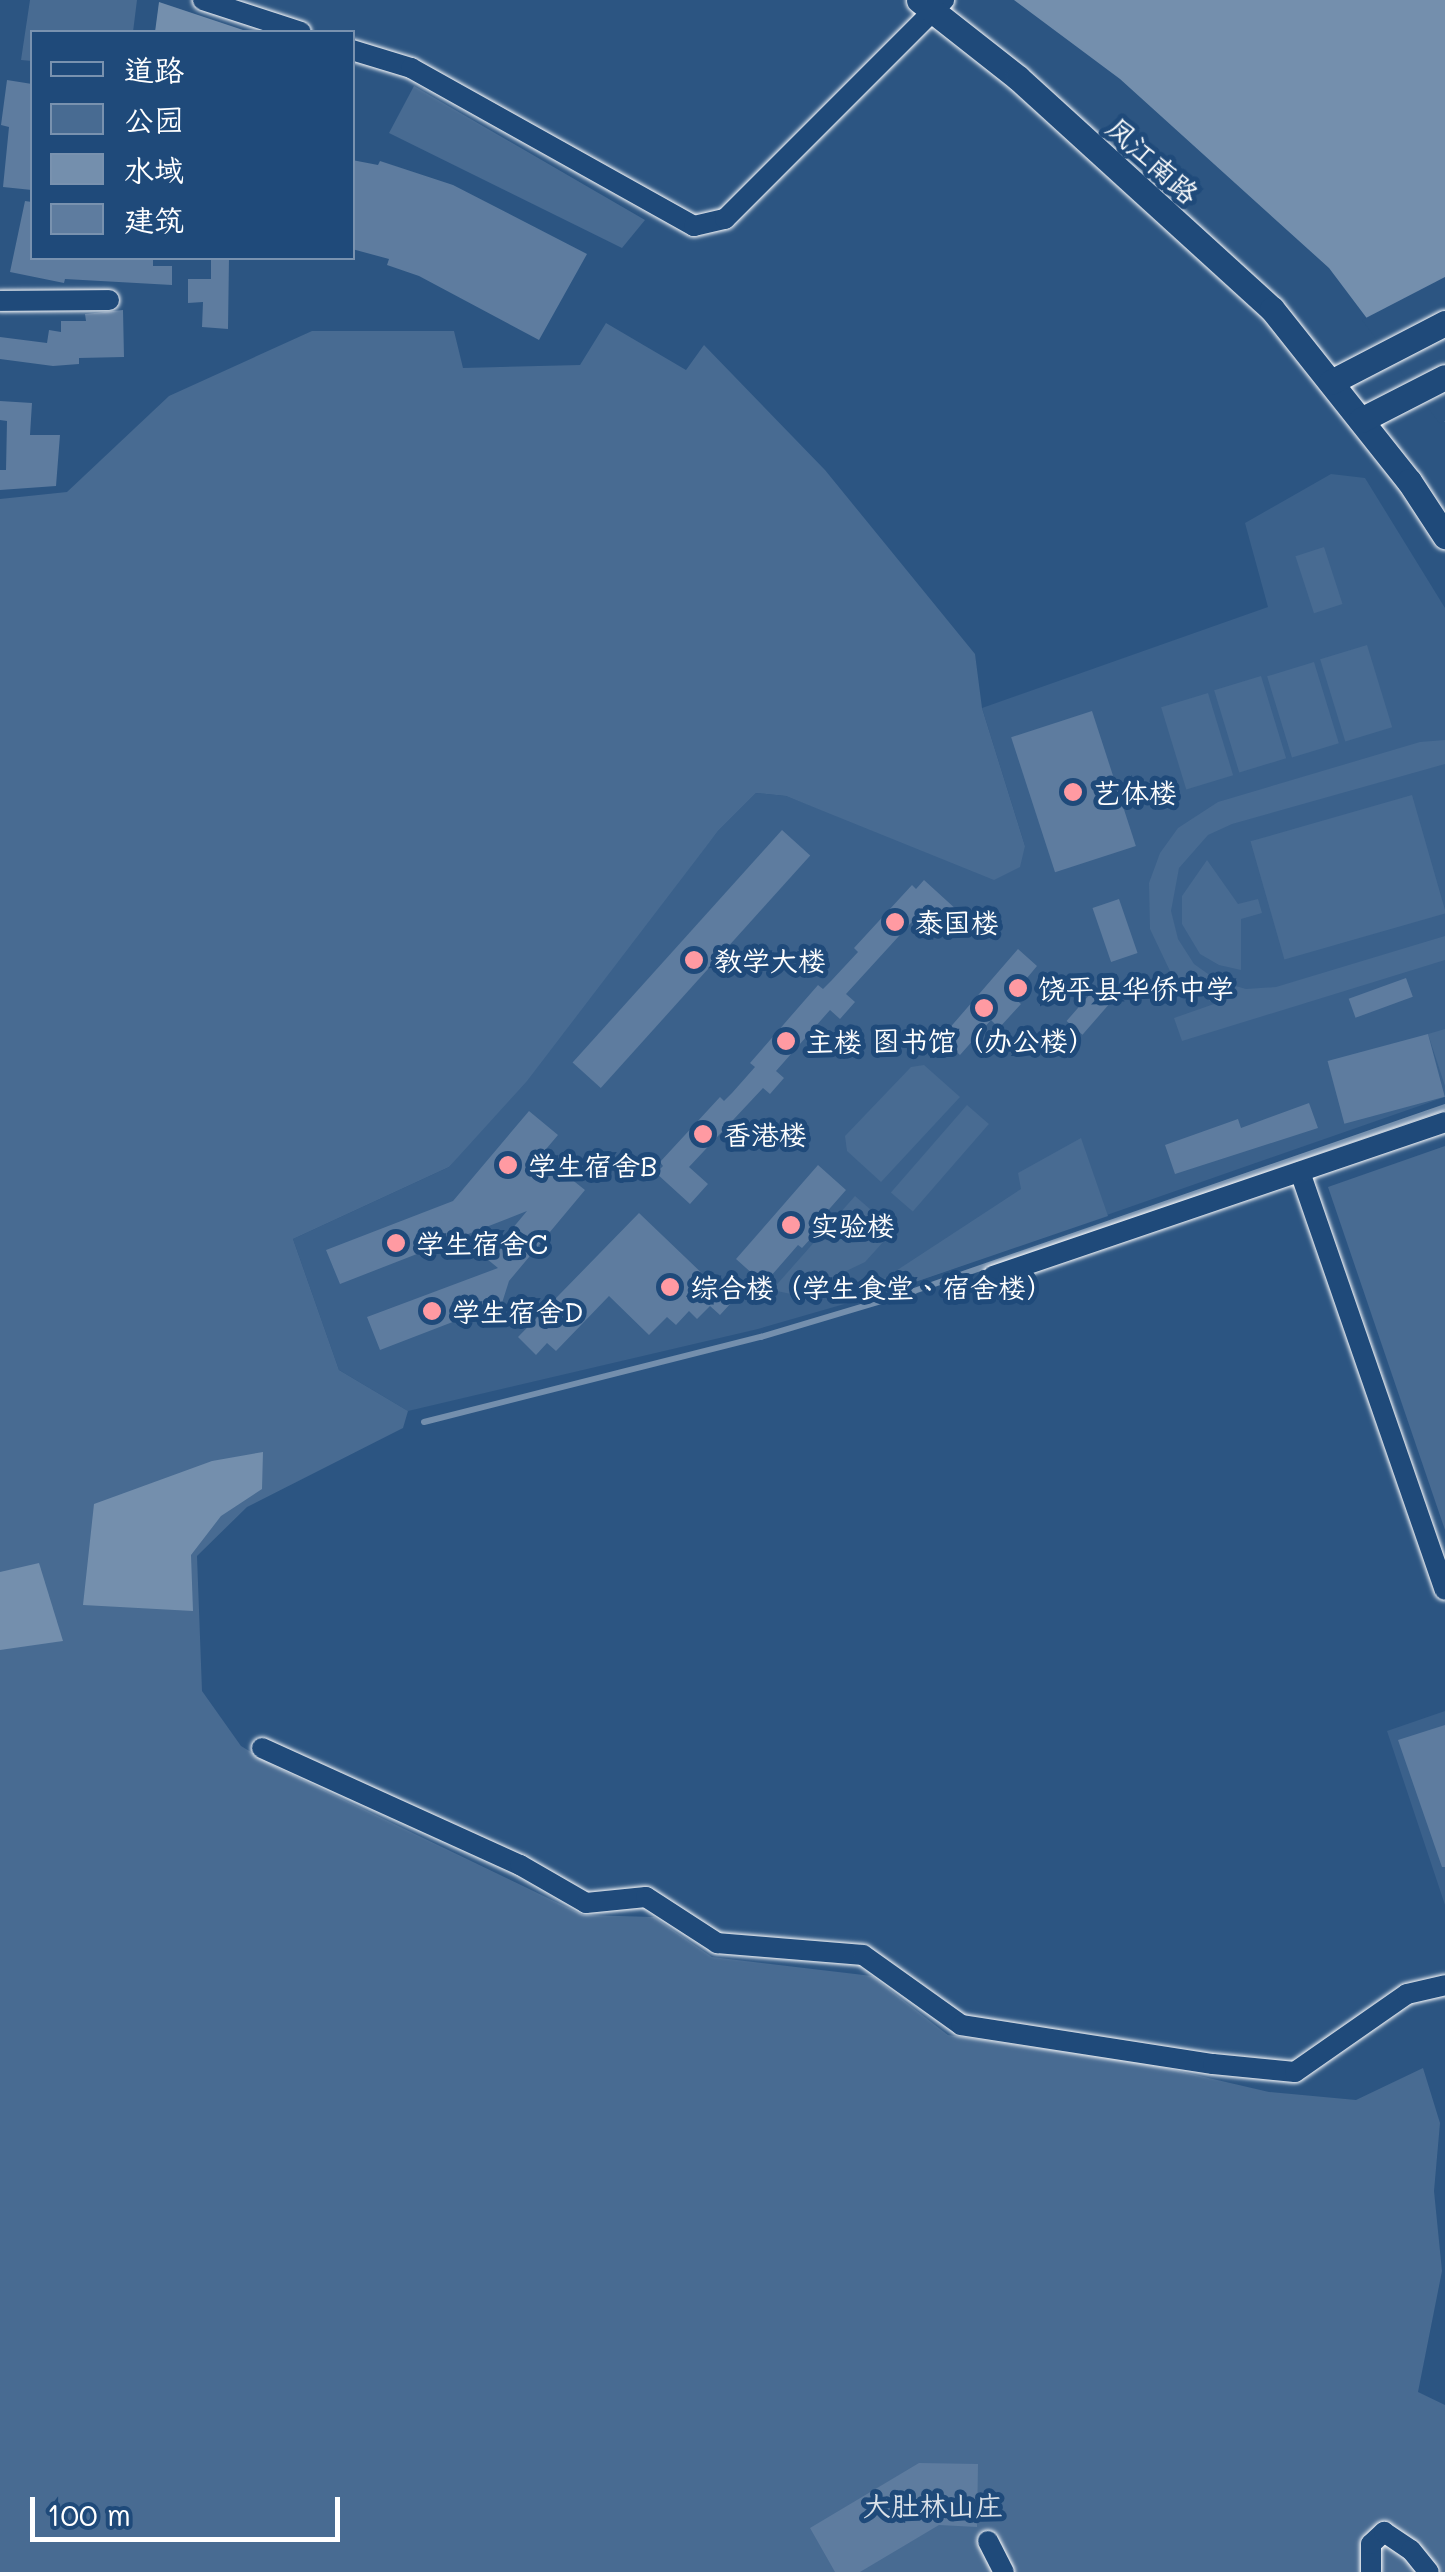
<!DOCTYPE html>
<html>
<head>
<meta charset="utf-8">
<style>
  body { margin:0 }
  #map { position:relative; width:1445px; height:2572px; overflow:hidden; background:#2c5582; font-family:Mali,"LXGW WenKai TC",sans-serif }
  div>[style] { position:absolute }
  .built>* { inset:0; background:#3b618b }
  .green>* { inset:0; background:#486b92; transform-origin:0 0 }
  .water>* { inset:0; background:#748fad }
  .pier>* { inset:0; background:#2c5582 }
  .stream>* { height:6px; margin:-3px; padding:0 3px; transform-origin:3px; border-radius:3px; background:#748fad }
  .building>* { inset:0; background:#5e7c9f; transform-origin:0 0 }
  .roads { filter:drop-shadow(0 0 2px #fff) drop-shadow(0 0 2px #fff) }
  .minor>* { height:20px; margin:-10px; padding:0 10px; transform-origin:10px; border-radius:10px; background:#1f4a7a }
  .major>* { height:25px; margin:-12.5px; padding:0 12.5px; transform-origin:12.5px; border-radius:12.5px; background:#1f4a7a }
  .dots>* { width:28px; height:28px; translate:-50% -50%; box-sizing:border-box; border:5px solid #1f4a7a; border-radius:50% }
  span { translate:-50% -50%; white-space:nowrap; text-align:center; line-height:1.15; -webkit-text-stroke:10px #1f4a7a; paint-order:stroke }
  .street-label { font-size:28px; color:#fff }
  .poi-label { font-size:28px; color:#fff }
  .left { translate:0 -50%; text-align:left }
  .park-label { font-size:28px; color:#dae1e9 }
  .legend { position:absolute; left:30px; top:30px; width:325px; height:230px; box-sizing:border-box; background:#1f4a7a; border:2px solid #7992af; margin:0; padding:12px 18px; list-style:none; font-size:30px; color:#fff }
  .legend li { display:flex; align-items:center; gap:20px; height:50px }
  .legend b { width:50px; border:2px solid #7992af }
  .scale { position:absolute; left:30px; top:2497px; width:310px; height:45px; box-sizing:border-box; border:5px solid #fff; border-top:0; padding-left:12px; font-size:30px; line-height:35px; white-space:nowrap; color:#fff; -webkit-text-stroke:8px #1f4a7a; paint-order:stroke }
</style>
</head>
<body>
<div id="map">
  <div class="built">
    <div style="clip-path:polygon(1331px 474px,1365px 478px,1445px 608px,1445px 1097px,886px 1292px,758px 1329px,408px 1411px,339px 1370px,293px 1239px,449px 1167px,718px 831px,756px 793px,786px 796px,862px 825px,1025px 846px,982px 708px,1268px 607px,1245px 523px)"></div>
    <div style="clip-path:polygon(1445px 1711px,1445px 1905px,1387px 1731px)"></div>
  </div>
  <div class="green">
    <div style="clip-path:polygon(30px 0,137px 0,133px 32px,32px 32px,32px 61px,21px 60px)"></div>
    <div style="clip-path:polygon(414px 86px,645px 220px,622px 248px,389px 133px)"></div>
    <div style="clip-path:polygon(606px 323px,686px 370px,704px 345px,825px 470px,975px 654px,982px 708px,1025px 846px,1020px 867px,994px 880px,786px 796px,756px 793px,718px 831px,527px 1081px,449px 1167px,293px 1239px,339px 1370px,408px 1411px,403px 1428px,247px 1507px,197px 1556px,202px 1691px,241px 1746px,274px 1766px,583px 1915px,654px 1917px,712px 1957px,872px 1976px,948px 2035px,1144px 2063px,1269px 2092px,1356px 2100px,1423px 2068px,1440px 2123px,1434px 2191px,1442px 2271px,1418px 2392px,1445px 2405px,1445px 2572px,0 2572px,0 499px,67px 492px,169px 396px,312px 331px,454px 331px,463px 368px,580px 365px)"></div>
    <div style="left:1324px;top:547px;width:60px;height:30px;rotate:72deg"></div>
    <div style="left:1367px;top:645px;width:86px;height:49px;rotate:73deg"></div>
    <div style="left:1314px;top:662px;width:85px;height:49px;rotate:73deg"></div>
    <div style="left:1261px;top:676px;width:86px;height:49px;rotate:73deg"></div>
    <div style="left:1208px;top:693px;width:86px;height:49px;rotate:73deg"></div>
    <div style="clip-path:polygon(1445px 740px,1445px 764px,1232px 824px,1208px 835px,1179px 868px,1171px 911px,1178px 939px,1194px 964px,1218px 981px,1246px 989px,1276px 987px,1445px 936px,1445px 960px,1182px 1041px,1174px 1018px,1214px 1004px,1170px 971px,1150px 929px,1149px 883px,1160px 853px,1178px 828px,1218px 802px,1420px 742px)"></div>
    <div style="left:1412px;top:795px;width:123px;height:168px;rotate:74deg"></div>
    <div style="clip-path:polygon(1207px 860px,1238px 904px,1258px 899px,1262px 913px,1241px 919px,1241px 970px,1219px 965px,1200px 954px,1182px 924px,1182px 896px)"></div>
    <div style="clip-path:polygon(1445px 1029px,1445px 1086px,1428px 1034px)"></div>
    <div style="clip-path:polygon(924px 1065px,960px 1097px,881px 1182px,847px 1151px,845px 1136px,911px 1067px)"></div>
    <div style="left:967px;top:1105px;width:29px;height:116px;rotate:41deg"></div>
    <div style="clip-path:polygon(1081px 1138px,1108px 1216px,886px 1292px,879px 1282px,1021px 1189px,1018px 1173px)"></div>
    <div style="clip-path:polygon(1445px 1146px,1445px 1530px,1328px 1187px)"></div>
    <div style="clip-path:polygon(855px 1196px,894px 1230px,865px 1262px,807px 1290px,791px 1294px,772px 1290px)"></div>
  </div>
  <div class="water">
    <div style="clip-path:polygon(1014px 0,1445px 0,1445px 422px,1329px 268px,1120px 79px)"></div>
    <div style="clip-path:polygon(159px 2px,249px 32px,155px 32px)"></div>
    <div style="clip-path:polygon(263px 1452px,262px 1489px,221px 1516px,191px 1555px,193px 1611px,83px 1605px,94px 1504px,212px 1461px)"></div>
    <div style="clip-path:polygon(39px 1563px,63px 1641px,0 1650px,0 1572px)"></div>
  </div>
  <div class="pier">
    <div style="clip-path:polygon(1445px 277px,1445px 421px,1440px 424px,1362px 320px)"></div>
  </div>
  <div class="stream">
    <div style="left:424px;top:1422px;width:348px;rotate:-14.2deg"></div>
    <div style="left:761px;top:1337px;width:160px;rotate:-16.7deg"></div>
    <div style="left:914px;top:1291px;width:562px;rotate:-19.11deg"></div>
  </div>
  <div class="building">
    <div style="clip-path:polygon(7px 80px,32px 84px,32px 190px,3px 187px,9px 127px,1px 125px)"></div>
    <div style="clip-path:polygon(352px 160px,378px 165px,380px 161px,453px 185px,587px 254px,539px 340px,419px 276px,387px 265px,389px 259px,352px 249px)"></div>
    <div style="clip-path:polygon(25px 201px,32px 202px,32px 258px,153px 258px,153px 266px,172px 266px,172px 285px,65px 279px,64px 283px,10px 272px)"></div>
    <div style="clip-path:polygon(211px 258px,229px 258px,228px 329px,202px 327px,203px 302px,188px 303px,188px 279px,211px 279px)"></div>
    <div style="clip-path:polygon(123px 310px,124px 357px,79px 358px,79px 364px,53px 366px,0 359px,0 337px,47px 343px,49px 330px,61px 332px,61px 321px,86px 321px,85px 314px)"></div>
    <div style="clip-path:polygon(0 401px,32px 403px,30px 435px,60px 435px,56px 486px,0 490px,0 470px,6px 470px,7px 421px,0 420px)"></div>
    <div style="left:1092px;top:711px;width:142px;height:85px;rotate:72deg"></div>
    <div style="left:782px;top:830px;width:38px;height:313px;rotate:42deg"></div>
    <div style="clip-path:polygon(924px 880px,958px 911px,940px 930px,920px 913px,846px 994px,855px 1002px,840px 1019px,830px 1010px,776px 1071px,784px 1078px,770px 1094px,763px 1088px,689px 1167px,708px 1184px,690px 1204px,656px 1173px,663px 1166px,660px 1162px,720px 1097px,724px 1101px,732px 1093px,755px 1067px,750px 1063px,818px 985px,823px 989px,831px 981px,858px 952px,854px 948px,912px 885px,916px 889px)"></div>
    <div style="left:1119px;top:899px;width:57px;height:28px;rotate:71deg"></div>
    <div style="clip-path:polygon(1018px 949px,1037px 966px,1012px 996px,1021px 1004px,999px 1028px,991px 1020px,960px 1055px,941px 1038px)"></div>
    <div style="left:1104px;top:978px;width:21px;height:57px;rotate:41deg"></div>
    <div style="left:1406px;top:978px;width:20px;height:61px;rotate:70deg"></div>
    <div style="left:1428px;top:1034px;width:65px;height:104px;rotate:75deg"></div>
    <div style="clip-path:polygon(1309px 1103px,1318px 1128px,1175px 1174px,1165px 1145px,1238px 1119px,1241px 1128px)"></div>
    <div style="clip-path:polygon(529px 1111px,558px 1135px,541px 1155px,585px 1190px,509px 1281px,502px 1303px,380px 1350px,367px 1317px,498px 1268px,487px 1259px,527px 1211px,340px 1284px,326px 1250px,453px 1201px)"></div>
    <div style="clip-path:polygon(818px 1165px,846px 1190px,809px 1232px,813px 1236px,802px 1248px,798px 1245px,764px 1284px,736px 1259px)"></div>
    <div style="clip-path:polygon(639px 1213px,732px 1302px,720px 1315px,710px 1306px,697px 1319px,689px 1311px,676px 1325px,667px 1317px,649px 1335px,609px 1296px,556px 1351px,547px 1343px,536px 1355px,518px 1337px)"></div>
    <div style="clip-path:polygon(1445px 1725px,1445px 1867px,1442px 1867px,1398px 1740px)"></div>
    <div style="clip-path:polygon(919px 2463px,978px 2464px,977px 2527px,939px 2525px,860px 2572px,835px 2572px,810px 2528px)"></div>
  </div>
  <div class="roads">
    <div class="minor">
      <div style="left:203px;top:0;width:103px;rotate:18.1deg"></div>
      <div style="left:352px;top:50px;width:62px;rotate:17deg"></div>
      <div style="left:411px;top:68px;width:324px;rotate:29.2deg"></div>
      <div style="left:694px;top:226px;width:32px;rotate:-13deg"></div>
      <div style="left:725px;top:219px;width:310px;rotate:-45deg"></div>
      <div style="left:0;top:301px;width:109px;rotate:-0.5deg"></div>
      <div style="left:1300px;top:1172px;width:442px;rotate:70.9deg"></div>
      <div style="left:993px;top:1276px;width:478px;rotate:-18.8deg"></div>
      <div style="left:262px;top:1748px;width:283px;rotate:24.4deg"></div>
      <div style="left:520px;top:1865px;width:76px;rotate:29.9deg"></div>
      <div style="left:586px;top:1903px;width:60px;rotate:-5.7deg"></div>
      <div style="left:646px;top:1897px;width:85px;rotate:32.9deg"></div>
      <div style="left:717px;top:1943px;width:146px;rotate:4.7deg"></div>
      <div style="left:863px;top:1955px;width:120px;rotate:35.5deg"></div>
      <div style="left:961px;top:2025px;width:255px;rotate:8.8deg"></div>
      <div style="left:1213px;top:2064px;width:82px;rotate:5.6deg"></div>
      <div style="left:1295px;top:2072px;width:136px;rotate:-34.9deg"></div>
      <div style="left:1407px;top:1994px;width:39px;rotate:-13deg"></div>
      <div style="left:988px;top:2541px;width:35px;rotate:63deg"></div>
      <div style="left:1371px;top:2572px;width:28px;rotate:-90deg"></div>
      <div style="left:1371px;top:2544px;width:18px;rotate:-43deg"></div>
      <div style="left:1384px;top:2532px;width:32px;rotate:34deg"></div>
      <div style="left:1411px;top:2550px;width:28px;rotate:51deg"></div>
    </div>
    <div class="major">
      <div style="left:919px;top:0;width:126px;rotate:38.2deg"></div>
      <div style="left:1018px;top:78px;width:343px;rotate:42.3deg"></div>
      <div style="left:1272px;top:309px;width:220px;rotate:51.5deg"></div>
      <div style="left:1409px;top:481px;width:66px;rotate:56.8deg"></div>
      <div style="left:1331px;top:382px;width:128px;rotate:-27.4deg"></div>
      <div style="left:1361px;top:420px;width:94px;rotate:-27.1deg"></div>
    </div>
  </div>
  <div class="dots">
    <div style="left:1073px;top:792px;background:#ff9aa2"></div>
    <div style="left:895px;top:922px;background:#ff9aa2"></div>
    <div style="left:694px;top:960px;background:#ff9aa2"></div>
    <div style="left:1018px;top:988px;background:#ff9aa2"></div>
    <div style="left:984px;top:1008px;background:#ff9aa2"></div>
    <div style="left:786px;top:1041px;background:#ff9aa2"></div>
    <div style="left:703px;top:1134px;background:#ff9aa2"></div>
    <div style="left:508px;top:1165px;background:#ff9aa2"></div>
    <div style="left:791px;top:1225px;background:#ff9aa2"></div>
    <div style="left:396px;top:1243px;background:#ff9aa2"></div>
    <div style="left:670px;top:1287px;background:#ff9aa2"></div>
    <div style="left:432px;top:1311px;background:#ff9aa2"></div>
  </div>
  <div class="street-label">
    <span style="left:1153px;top:160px;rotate:42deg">凤江南路</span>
  </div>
  <div class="poi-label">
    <span class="left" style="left:1093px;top:792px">艺体楼</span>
    <span class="left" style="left:915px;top:922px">泰国楼</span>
    <span class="left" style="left:714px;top:960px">教学大楼</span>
    <span class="left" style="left:1038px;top:988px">饶平县华侨中学</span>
    <span style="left:984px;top:1040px">图书馆（办公楼）</span>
    <span class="left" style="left:806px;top:1041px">主楼</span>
    <span class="left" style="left:723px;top:1134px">香港楼</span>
    <span class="left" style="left:528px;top:1165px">学生宿舍B</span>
    <span class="left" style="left:811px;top:1225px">实验楼</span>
    <span class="left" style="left:416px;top:1243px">学生宿舍C</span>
    <span class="left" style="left:690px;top:1287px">综合楼（学生食堂、宿舍楼）</span>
    <span class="left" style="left:452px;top:1311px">学生宿舍D</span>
  </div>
  <div class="park-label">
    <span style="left:933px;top:2505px">大肚林山庄</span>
  </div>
  <ul class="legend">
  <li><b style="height:12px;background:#1f4a7a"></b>道路</li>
  <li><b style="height:28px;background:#486b92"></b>公园</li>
  <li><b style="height:28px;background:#748fad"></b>水域</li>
  <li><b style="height:28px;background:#5e7c9f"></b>建筑</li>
  </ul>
  <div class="scale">100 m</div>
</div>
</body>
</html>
